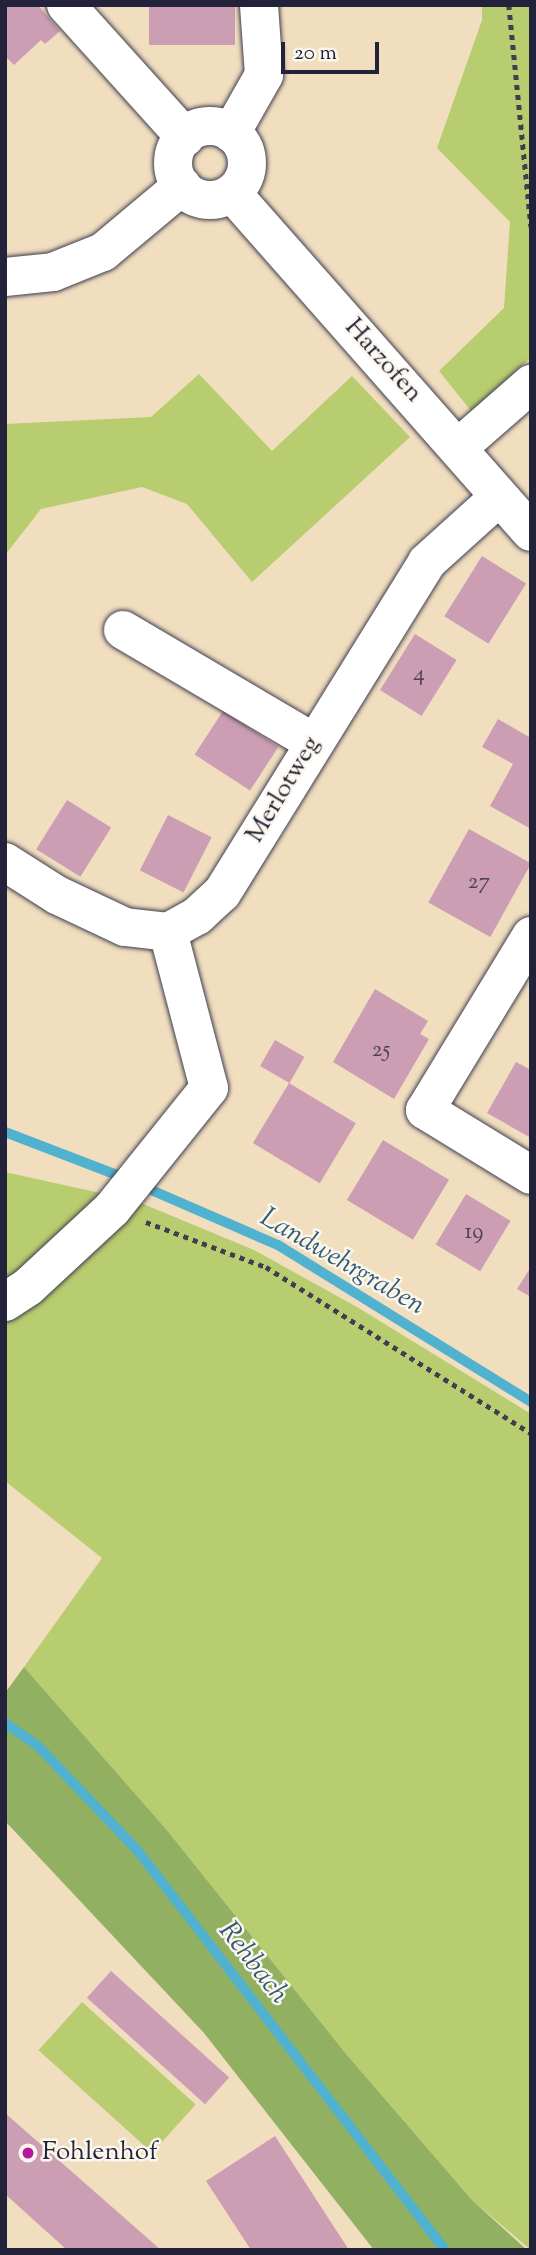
<!DOCTYPE html>
<html>
<head>
<meta charset="utf-8">
<style>
  body { margin:0 }
  #map { position:relative; width:536px; height:2255px; overflow:hidden; background:#f0debf; font-family:"Sorts Mill Goudy",serif }
  div>[style] { position:absolute }
  .green>* { inset:0; background:#b8cc70; transform-origin:0 0 }
  .forest>* { inset:0; background:#92b062 }
  .stream>* { height:10px; margin:-5px; padding:0 5px; transform-origin:5px; border-radius:5px; background:#50b2cf }
  .building>* { inset:0; background:#cc9eb4; transform-origin:0 0 }
  .path>* { height:4.5px; margin-top:-2.25px; transform-origin:0; background:repeating-linear-gradient(90deg,#413e4f 0 5px,transparent 0 10px) }
  .roads { filter:drop-shadow(0 0 2px #413e4f) drop-shadow(0 0 2px #413e4f) }
  .minor>* { height:38px; margin:-19px; padding:0 19px; transform-origin:19px; border-radius:19px; background:#fff }
  .minor>.ring { margin:-19px; padding:0; box-sizing:content-box; background:none; border:38px solid #fff; border-radius:50% }
  .dots>* { width:19px; height:19px; translate:-50% -50%; box-sizing:border-box; border:4px solid #fbf7ec; border-radius:50% }
  span { translate:-50% -50%; white-space:nowrap; text-align:center; line-height:1.15; -webkit-text-stroke:5px #fbf7ec; paint-order:stroke }
  .number-label { font-size:23px; color:#4c4159 }
  .number-label span { -webkit-text-stroke-width:0 }
  .street-label { font-size:26px; color:#22223b }
  .poi-label { font-size:26px; color:#22223b }
  .left { translate:0 -50%; text-align:left }
  .water-label { font-size:28px; color:#345c76; font-style:italic }
  .frame { position:absolute; inset:0; border:7px solid #22223b; pointer-events:none }
  .scale { position:absolute; left:281px; top:42px; width:98px; height:32px; box-sizing:border-box; border:4px solid #22223b; border-top:0; padding-left:9px; font-size:21px; line-height:24px; white-space:nowrap; color:#22223b; -webkit-text-stroke:5px #fbf7ec; paint-order:stroke }
</style>
</head>
<body>
<div id="map">
  <div class="green">
    <div style="clip-path:polygon(482px 5px,529px 5px,531px 357px,472px 412px,439px 371px,504px 308px,510px 222px,437px 148px,482px 20px)"></div>
    <div style="clip-path:polygon(199px 374px,272px 451px,352px 376px,410px 437px,252px 582px,187px 504px,142px 487px,41px 509px,5px 555px,5px 424px,151px 417px)"></div>
    <div style="clip-path:polygon(5px 1172px,136px 1201px,254px 1250px,357px 1307px,531px 1414px,531px 2250px,472px 2200px,347px 2055px,166px 1829px,24px 1667px,102px 1558px,5px 1481px)"></div>
    <div style="left:82px;top:2002px;width:153px;height:65px;rotate:42deg"></div>
  </div>
  <div class="forest">
    <div style="clip-path:polygon(24px 1667px,166px 1829px,347px 2055px,472px 2200px,527px 2250px,374px 2250px,204px 2033px,5px 1821px,5px 1693px)"></div>
  </div>
  <div class="stream">
    <div style="left:5px;top:1132px;width:129px;rotate:21deg"></div>
    <div style="left:142px;top:1186px;width:148px;rotate:23.5deg"></div>
    <div style="left:278px;top:1245px;width:298px;rotate:31.8deg"></div>
    <div style="left:5px;top:1723px;width:40px;rotate:34.9deg"></div>
    <div style="left:38px;top:1746px;width:145px;rotate:46.4deg"></div>
    <div style="left:138px;top:1851px;width:503px;rotate:52.42deg"></div>
  </div>
  <div class="building">
    <div style="clip-path:polygon(5px 5px,38px 5px,60px 31px,45px 44px,41px 40px,14px 65px,5px 56px)"></div>
    <div style="left:149px;top:5px;width:86px;height:40px"></div>
    <div style="left:482px;top:556px;width:52px;height:71px;rotate:32deg"></div>
    <div style="left:415px;top:634px;width:49px;height:66px;rotate:32deg"></div>
    <div style="left:223px;top:711px;width:66px;height:52px;rotate:33deg"></div>
    <div style="clip-path:polygon(498px 719px,531px 738px,531px 829px,490px 806px,513px 764px,482px 747px)"></div>
    <div style="left:67px;top:800px;width:52px;height:58px;rotate:32deg"></div>
    <div style="left:168px;top:815px;width:49px;height:62px;rotate:27deg"></div>
    <div style="left:469px;top:829px;width:71px;height:84px;rotate:29deg"></div>
    <div style="clip-path:polygon(375px 989px,428px 1021px,420px 1034px,429px 1039px,394px 1099px,333px 1062px)"></div>
    <div style="left:275px;top:1040px;width:34px;height:30px;rotate:30deg"></div>
    <div style="clip-path:polygon(516px 1062px,531px 1070px,531px 1138px,487px 1113px)"></div>
    <div style="left:289px;top:1083px;width:78px;height:70px;rotate:31deg"></div>
    <div style="left:383px;top:1140px;width:77px;height:70px;rotate:31deg"></div>
    <div style="left:466px;top:1194px;width:52px;height:59px;rotate:31deg"></div>
    <div style="clip-path:polygon(531px 1267px,531px 1297px,517px 1289px)"></div>
    <div style="left:111px;top:1971px;width:159px;height:36px;rotate:42deg"></div>
    <div style="clip-path:polygon(5px 2113px,161px 2250px,67px 2250px,5px 2194px)"></div>
    <div style="clip-path:polygon(275px 2136px,349px 2250px,251px 2250px,206px 2181px)"></div>
  </div>
  <div class="path">
    <div style="left:509px;top:5px;width:223px;rotate:84.3deg"></div>
    <div style="left:146px;top:1222px;width:128px;rotate:20.6deg"></div>
    <div style="left:266px;top:1267px;width:313px;rotate:32.1deg"></div>
  </div>
  <div class="roads">
    <div class="minor">
      <div style="left:66px;top:5px;width:178px;rotate:48deg"></div>
      <div class="ring" style="left:173px;top:126px;width:36px;height:36px"></div>
      <div style="left:231px;top:133px;width:67px;rotate:-60.4deg"></div>
      <div style="left:264px;top:75px;width:70px;rotate:-94.1deg"></div>
      <div style="left:232px;top:193px;width:452px;rotate:48.6deg"></div>
      <div style="left:5px;top:277px;width:48px;rotate:-5.9deg"></div>
      <div style="left:53px;top:272px;width:54px;rotate:-21.8deg"></div>
      <div style="left:103px;top:252px;width:103px;rotate:-39.9deg"></div>
      <div style="left:459px;top:447px;width:96px;rotate:-41.2deg"></div>
      <div style="left:123px;top:630px;width:221px;rotate:30.5deg"></div>
      <div style="left:5px;top:862px;width:62px;rotate:32.4deg"></div>
      <div style="left:57px;top:895px;width:75px;rotate:25.2deg"></div>
      <div style="left:125px;top:927px;width:43px;rotate:6.6deg"></div>
      <div style="left:168px;top:932px;width:33px;rotate:-29deg"></div>
      <div style="left:197px;top:916px;width:34px;rotate:-43deg"></div>
      <div style="left:222px;top:893px;width:389px;rotate:-58.2deg"></div>
      <div style="left:427px;top:562px;width:97px;rotate:-42.1deg"></div>
      <div style="left:531px;top:936px;width:204px;rotate:121.3deg"></div>
      <div style="left:425px;top:1110px;width:124px;rotate:31.5deg"></div>
      <div style="left:5px;top:1302px;width:27px;rotate:-33deg"></div>
      <div style="left:28px;top:1287px;width:115px;rotate:-42.9deg"></div>
      <div style="left:112px;top:1209px;width:155px;rotate:-51.3deg"></div>
      <div style="left:209px;top:1088px;width:161px;rotate:-104.7deg"></div>
    </div>
  </div>
  <div class="dots">
    <div style="left:28px;top:2153px;background:#b5179e"></div>
  </div>
  <div class="number-label">
    <span style="left:419px;top:675px">4</span>
    <span style="left:479px;top:883px">27</span>
    <span style="left:381px;top:1051px">25</span>
    <span style="left:474px;top:1233px">19</span>
  </div>
  <div class="street-label">
    <span style="left:383px;top:361px;rotate:48deg">Harzofen</span>
    <span style="left:284px;top:790px;rotate:-59deg">Merlotweg</span>
  </div>
  <div class="poi-label">
    <span class="left" style="left:42px;top:2153px">Fohlenhof</span>
  </div>
  <div class="water-label">
    <span style="left:342px;top:1262px;rotate:30deg">Landwehrgraben</span>
    <span style="left:253px;top:1963px;rotate:52deg">Rehbach</span>
  </div>
  <div class="frame"></div>
  <div class="scale">20 m</div>
</div>
</body>
</html>
